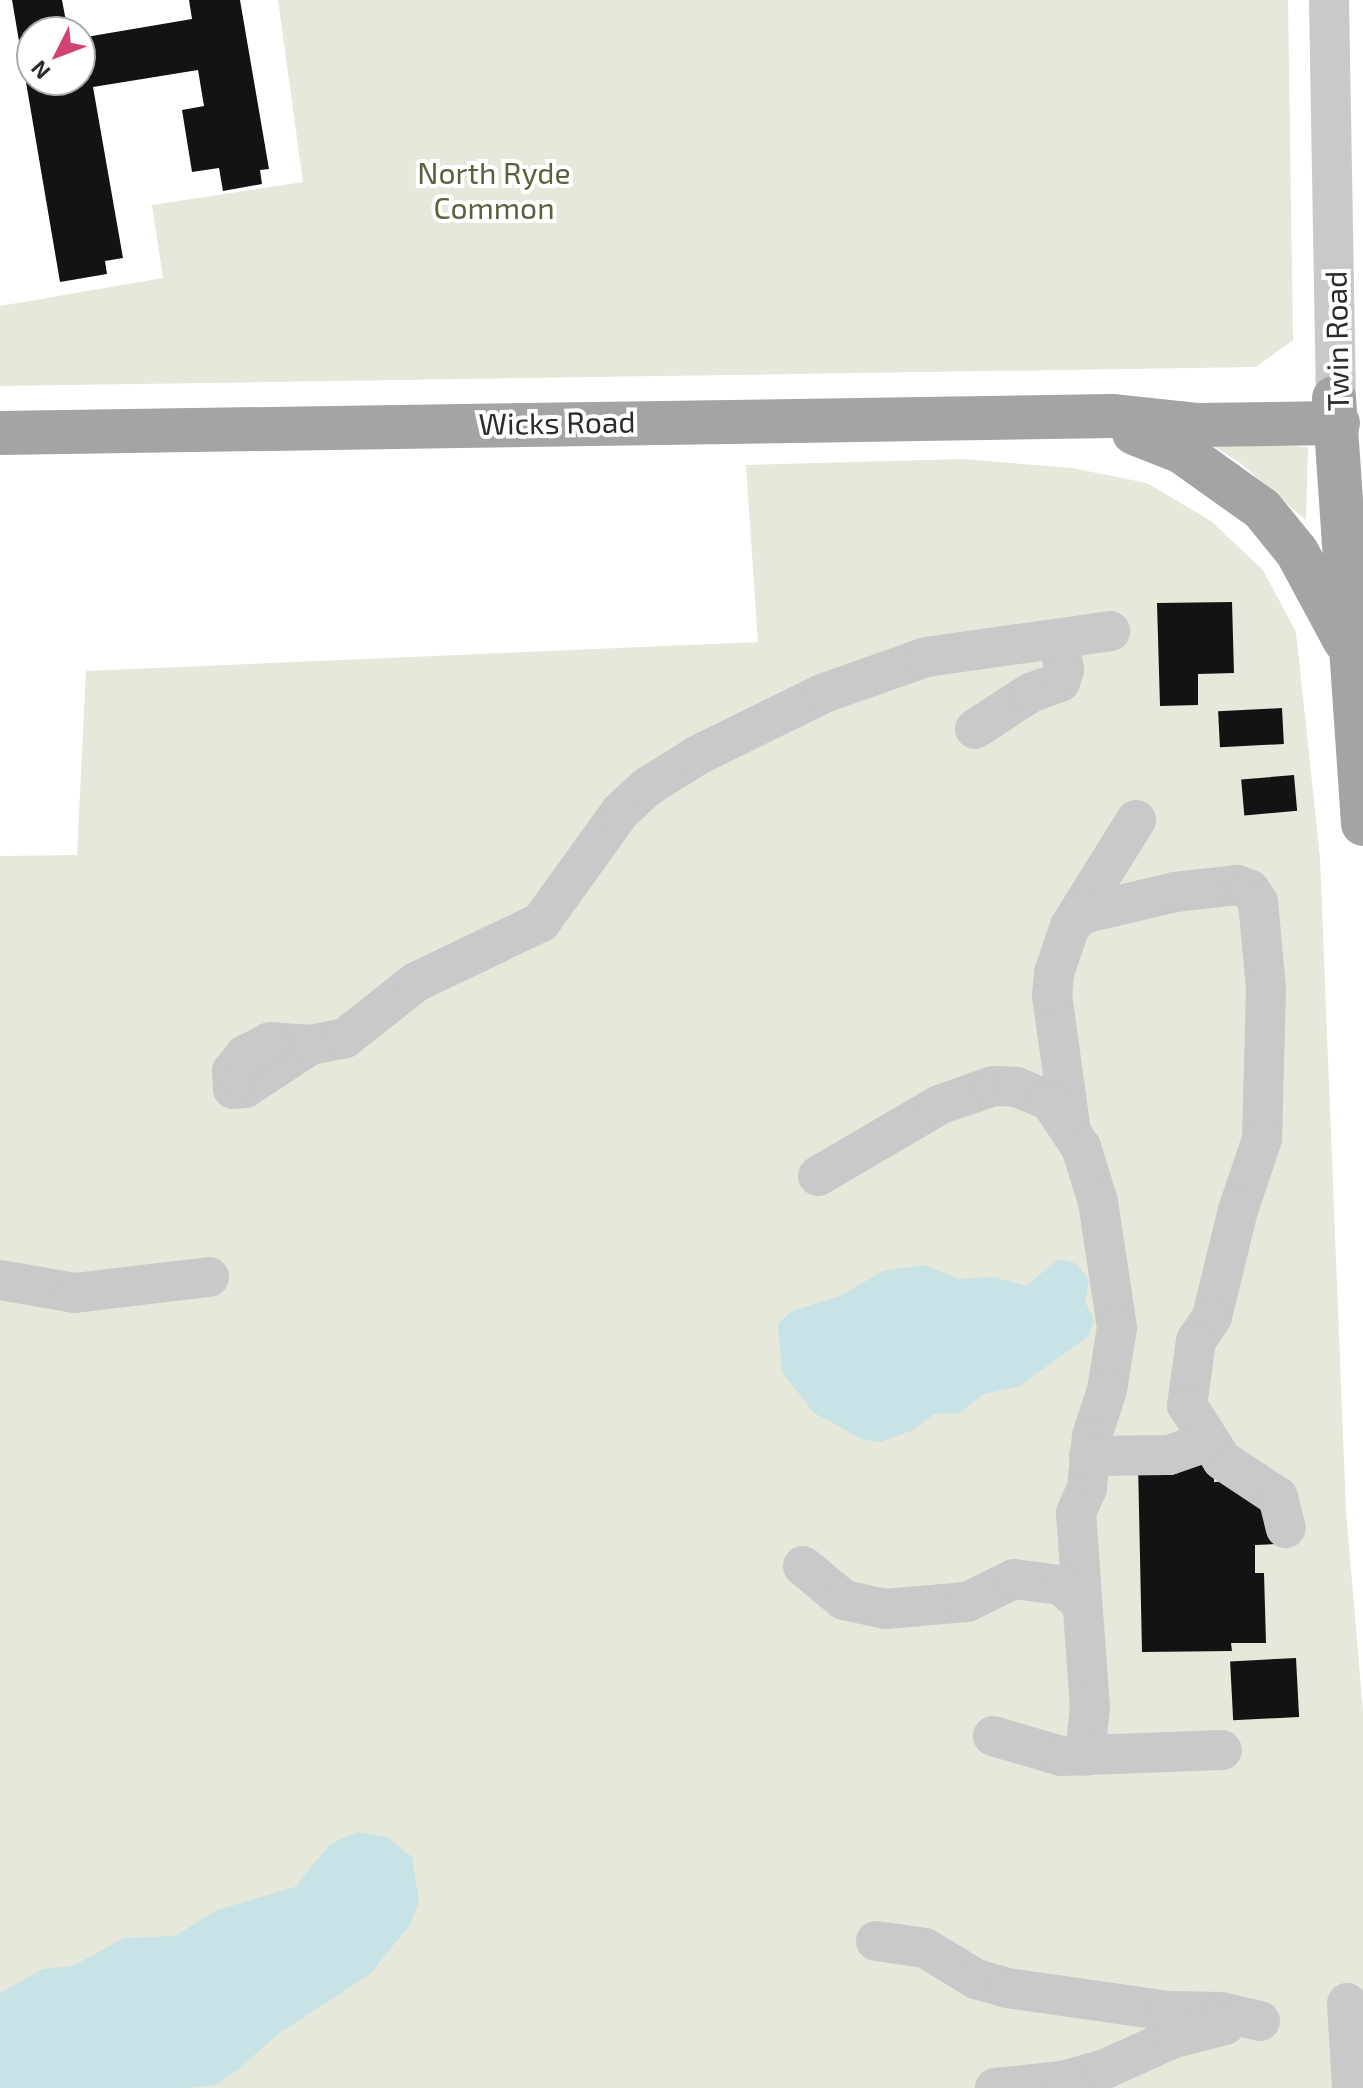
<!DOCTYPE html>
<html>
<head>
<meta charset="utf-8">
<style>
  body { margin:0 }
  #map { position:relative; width:1363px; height:2088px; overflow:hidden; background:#fff; font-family:"Exo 2",sans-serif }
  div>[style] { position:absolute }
  .green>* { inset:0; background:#e5e8da }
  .water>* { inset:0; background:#c8e3e6 }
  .building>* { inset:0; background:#131313; transform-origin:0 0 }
  .minor>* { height:40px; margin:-20px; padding:0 20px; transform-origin:20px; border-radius:20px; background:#c9c9c9 }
  .major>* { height:44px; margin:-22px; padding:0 22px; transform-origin:22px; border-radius:22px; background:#a4a4a4 }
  span { translate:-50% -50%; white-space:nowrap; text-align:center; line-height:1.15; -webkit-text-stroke:8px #fff; paint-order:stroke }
  .park-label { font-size:30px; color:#59613f }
  .street-label { font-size:30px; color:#2c2c2c }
  .north { position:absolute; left:16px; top:16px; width:80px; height:80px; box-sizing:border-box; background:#fff; border:2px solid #ababab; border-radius:50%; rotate:228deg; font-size:22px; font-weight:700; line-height:32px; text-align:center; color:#2c2c2c }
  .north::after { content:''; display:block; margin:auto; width:28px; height:36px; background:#d04175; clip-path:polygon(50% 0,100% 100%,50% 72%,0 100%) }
</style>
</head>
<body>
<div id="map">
  <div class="green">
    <div style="clip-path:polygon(278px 0,1288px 0,1293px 340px,1256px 367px,0 386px,0 306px,163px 278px,152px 205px,303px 182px)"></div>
    <div style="clip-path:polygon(1205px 441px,1308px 447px,1306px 520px,1240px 463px)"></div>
    <div style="clip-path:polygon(963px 459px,1072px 468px,1147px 483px,1211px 521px,1263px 570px,1296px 632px,1320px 857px,1346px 1511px,1363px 1711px,1363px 2088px,0 2088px,0 856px,77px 855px,86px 671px,758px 642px,746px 465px)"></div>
  </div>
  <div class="water">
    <div style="clip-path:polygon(1065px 1260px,1077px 1264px,1089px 1281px,1085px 1301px,1094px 1321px,1087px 1337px,1020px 1386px,984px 1394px,959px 1413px,934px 1414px,911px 1431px,880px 1442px,862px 1439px,814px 1413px,782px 1372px,778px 1324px,792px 1311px,840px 1296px,883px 1271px,924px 1265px,959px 1279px,994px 1277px,1026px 1286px,1056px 1261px)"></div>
    <div style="clip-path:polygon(357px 1832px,386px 1837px,412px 1857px,419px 1901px,411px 1923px,370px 1974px,278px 2034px,239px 2069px,216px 2085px,186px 2088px,0 2088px,0 1993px,43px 1969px,73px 1966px,124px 1938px,175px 1936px,217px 1910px,295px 1887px,330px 1844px)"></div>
  </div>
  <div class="building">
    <div style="clip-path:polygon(12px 0,62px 0,68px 32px,32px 32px,32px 80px,80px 80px,80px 38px,192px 19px,189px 0,240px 0,269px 169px,260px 170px,262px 184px,223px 191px,219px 168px,192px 172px,182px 110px,204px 106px,198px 70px,93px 87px,123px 258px,105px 261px,107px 274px,60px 282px)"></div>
    <div style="clip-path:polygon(1232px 602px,1234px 673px,1198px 674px,1198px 705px,1160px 706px,1157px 603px)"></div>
    <div style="left:1282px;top:708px;width:36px;height:64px;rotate:87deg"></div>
    <div style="left:1294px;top:775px;width:36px;height:53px;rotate:85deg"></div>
    <div style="clip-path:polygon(1214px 1461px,1214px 1482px,1254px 1481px,1278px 1544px,1255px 1545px,1255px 1573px,1264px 1573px,1266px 1643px,1231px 1643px,1232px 1651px,1142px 1652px,1138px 1462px)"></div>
    <div style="left:1296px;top:1658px;width:59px;height:66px;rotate:87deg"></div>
  </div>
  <div class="minor">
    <div style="left:1329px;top:0;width:398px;rotate:89deg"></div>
    <div style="left:975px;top:729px;width:66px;rotate:-33.2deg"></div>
    <div style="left:1030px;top:693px;width:32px;rotate:-20deg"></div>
    <div style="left:1060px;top:682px;width:13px;rotate:-72deg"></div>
    <div style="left:1064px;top:670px;width:30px;rotate:-99deg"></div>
    <div style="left:1070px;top:926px;width:125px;rotate:-58.1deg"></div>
    <div style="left:270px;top:1042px;width:40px;rotate:4.3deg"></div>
    <div style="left:310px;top:1045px;width:78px;rotate:146.5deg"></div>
    <div style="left:245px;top:1088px;width:12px;rotate:175deg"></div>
    <div style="left:233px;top:1089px;width:18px;rotate:-93deg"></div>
    <div style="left:232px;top:1071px;width:21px;rotate:-51deg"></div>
    <div style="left:245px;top:1055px;width:28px;rotate:-27deg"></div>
    <div style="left:310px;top:1045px;width:36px;rotate:-11deg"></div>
    <div style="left:345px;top:1038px;width:90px;rotate:-38.3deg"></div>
    <div style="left:416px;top:982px;width:139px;rotate:-25.6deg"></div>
    <div style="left:541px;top:922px;width:135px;rotate:-54.3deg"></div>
    <div style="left:620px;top:812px;width:37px;rotate:-43deg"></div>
    <div style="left:647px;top:787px;width:60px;rotate:-32.1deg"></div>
    <div style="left:698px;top:755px;width:140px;rotate:-26.2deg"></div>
    <div style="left:824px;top:693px;width:108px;rotate:-19.4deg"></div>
    <div style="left:926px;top:657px;width:186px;rotate:-8deg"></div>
    <div style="left:1070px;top:1125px;width:130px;rotate:-97.9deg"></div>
    <div style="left:1052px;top:996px;width:23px;rotate:-85deg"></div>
    <div style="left:1054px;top:973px;width:50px;rotate:-71.2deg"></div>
    <div style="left:1070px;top:926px;width:17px;rotate:-45deg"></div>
    <div style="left:1082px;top:914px;width:96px;rotate:-13.3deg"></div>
    <div style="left:1175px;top:892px;width:62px;rotate:-6.4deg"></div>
    <div style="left:1237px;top:885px;width:14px;rotate:21deg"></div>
    <div style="left:1250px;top:890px;width:14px;rotate:56deg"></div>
    <div style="left:1258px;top:902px;width:86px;rotate:84.7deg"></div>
    <div style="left:1266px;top:988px;width:151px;rotate:91.5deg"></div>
    <div style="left:1262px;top:1139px;width:75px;rotate:108.7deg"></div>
    <div style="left:1238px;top:1210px;width:110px;rotate:103.7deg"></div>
    <div style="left:1212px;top:1317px;width:29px;rotate:124deg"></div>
    <div style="left:1196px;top:1341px;width:65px;rotate:98deg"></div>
    <div style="left:1187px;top:1405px;width:65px;rotate:57.5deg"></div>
    <div style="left:1222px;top:1460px;width:67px;rotate:33.5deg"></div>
    <div style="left:1278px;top:1497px;width:32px;rotate:76deg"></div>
    <div style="left:818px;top:1176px;width:140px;rotate:-30.4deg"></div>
    <div style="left:939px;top:1105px;width:57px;rotate:-19.4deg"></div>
    <div style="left:993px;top:1086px;width:23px;rotate:2deg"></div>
    <div style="left:1016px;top:1087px;width:35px;rotate:22deg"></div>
    <div style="left:1049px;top:1100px;width:57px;rotate:55.8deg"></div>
    <div style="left:1081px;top:1147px;width:58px;rotate:72.8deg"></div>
    <div style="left:1098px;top:1202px;width:127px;rotate:81.4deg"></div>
    <div style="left:1117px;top:1328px;width:63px;rotate:99.2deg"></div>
    <div style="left:1107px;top:1390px;width:48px;rotate:108.1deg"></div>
    <div style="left:1092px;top:1436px;width:52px;rotate:95.5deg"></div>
    <div style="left:1087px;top:1488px;width:27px;rotate:114deg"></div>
    <div style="left:1076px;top:1513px;width:194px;rotate:85.9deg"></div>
    <div style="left:1090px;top:1706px;width:50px;rotate:95.7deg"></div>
    <div style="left:0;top:1280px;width:76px;rotate:9.8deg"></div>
    <div style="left:75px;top:1293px;width:135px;rotate:-6.8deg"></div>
    <div style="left:1089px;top:1456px;width:80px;rotate:-0.7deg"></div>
    <div style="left:1169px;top:1455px;width:39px;rotate:-19deg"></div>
    <div style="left:803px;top:1566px;width:53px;rotate:39.7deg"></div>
    <div style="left:844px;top:1600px;width:42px;rotate:12.4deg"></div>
    <div style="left:885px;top:1609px;width:82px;rotate:-4.9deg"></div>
    <div style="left:967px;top:1602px;width:52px;rotate:-26.1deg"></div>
    <div style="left:1014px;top:1579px;width:47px;rotate:7.3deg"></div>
    <div style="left:1061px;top:1585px;width:24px;rotate:42deg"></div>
    <div style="left:993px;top:1736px;width:71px;rotate:16.4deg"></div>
    <div style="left:1061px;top:1756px;width:161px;rotate:-2.1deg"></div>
    <div style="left:876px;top:1941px;width:49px;rotate:8.1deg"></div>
    <div style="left:925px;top:1948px;width:60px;rotate:31.3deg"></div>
    <div style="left:976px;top:1979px;width:32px;rotate:16deg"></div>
    <div style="left:1007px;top:1988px;width:163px;rotate:8.1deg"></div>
    <div style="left:1168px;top:2011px;width:53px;rotate:1.1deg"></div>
    <div style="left:1221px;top:2012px;width:40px;rotate:13deg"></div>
    <div style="left:1347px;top:2003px;width:85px;rotate:86.6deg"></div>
    <div style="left:995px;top:2088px;width:67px;rotate:-6deg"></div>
    <div style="left:1062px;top:2081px;width:45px;rotate:-15.6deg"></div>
    <div style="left:1105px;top:2069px;width:76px;rotate:-24.2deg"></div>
    <div style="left:1174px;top:2038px;width:53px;rotate:-14.3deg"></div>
  </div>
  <div class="major">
    <div style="left:1334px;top:398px;width:427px;rotate:86.1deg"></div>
    <div style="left:0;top:433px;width:1114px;rotate:-0.87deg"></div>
    <div style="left:1114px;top:416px;width:83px;rotate:6.2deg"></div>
    <div style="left:1197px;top:425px;width:141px;rotate:-0.8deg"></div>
    <div style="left:1134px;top:433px;width:52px;rotate:21.6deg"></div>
    <div style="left:1182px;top:452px;width:98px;rotate:35.5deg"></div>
    <div style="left:1262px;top:509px;width:55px;rotate:50.9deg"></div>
    <div style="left:1297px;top:552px;width:101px;rotate:61.7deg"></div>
  </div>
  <div class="park-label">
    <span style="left:494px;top:189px">North Ryde<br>Common</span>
  </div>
  <div class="street-label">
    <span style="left:1336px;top:341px;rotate:-91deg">Twin Road</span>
    <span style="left:557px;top:422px;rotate:-1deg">Wicks Road</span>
  </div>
  <div class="north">N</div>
</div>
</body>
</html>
